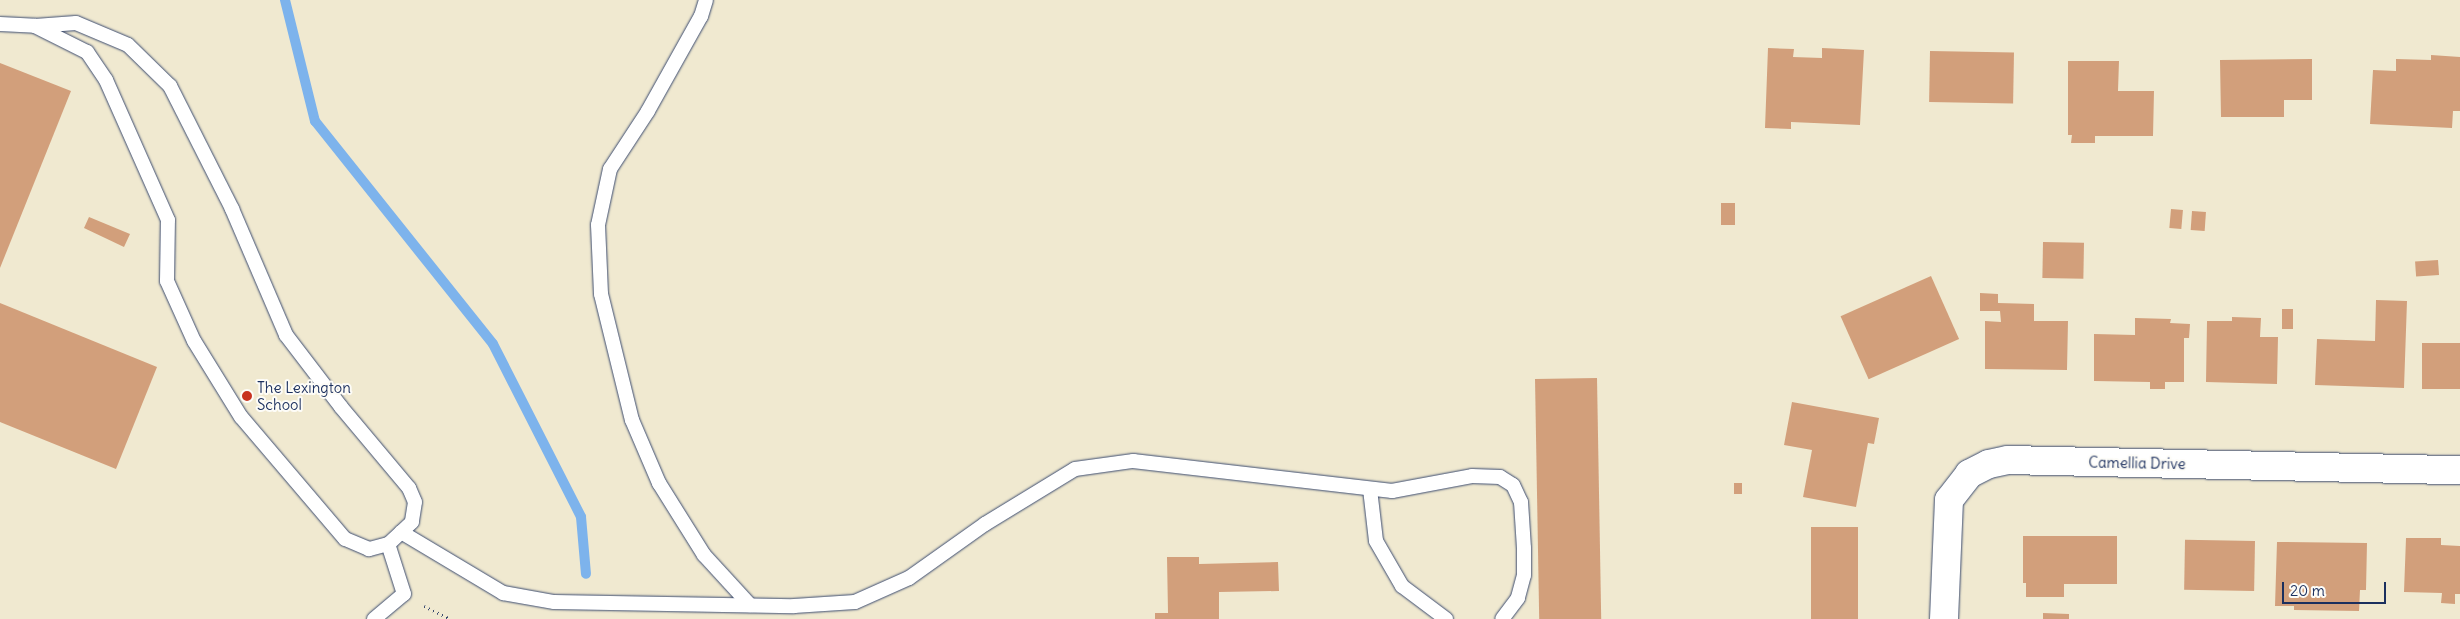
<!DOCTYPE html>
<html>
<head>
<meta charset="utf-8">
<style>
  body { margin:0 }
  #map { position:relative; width:2460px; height:619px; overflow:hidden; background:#f0e9d0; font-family:Delius,sans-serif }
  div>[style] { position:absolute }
  .stream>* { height:10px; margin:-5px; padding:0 5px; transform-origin:5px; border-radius:5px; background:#7db3ec }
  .building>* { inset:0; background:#d29f7b; transform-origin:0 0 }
  .path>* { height:3px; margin-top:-1.5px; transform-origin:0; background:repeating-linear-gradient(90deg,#3b4b6f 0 1px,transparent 0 5px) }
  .roads { filter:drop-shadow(0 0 1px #3b4b6f) drop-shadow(0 0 1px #3b4b6f) }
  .lane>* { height:14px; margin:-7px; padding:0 7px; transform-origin:7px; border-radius:7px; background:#fff }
  .street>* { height:28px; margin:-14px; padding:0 14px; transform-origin:14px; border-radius:14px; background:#fff }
  .dots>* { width:14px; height:14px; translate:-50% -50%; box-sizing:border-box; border:2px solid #fdfcf7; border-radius:50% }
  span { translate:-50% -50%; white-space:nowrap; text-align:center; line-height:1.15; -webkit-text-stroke:4px #fdfcf7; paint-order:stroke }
  .poi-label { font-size:15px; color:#1b2f5e }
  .left { translate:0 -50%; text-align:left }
  .street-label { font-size:15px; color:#1b2f5e }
  .scale { position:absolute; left:2282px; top:582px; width:104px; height:22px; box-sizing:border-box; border:2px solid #1b2f5e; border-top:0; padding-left:6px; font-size:15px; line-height:18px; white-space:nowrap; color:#1b2f5e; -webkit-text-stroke:4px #fdfcf7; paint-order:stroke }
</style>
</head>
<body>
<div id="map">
  <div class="stream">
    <div style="left:285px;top:0;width:125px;rotate:76.1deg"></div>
    <div style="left:315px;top:121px;width:285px;rotate:51.4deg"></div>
    <div style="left:493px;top:344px;width:194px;rotate:63deg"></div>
    <div style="left:581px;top:517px;width:57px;rotate:85deg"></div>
  </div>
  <div class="building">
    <div style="clip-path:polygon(1768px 48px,1794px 49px,1793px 57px,1822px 58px,1822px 48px,1864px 50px,1860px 125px,1791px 122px,1791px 129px,1765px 128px)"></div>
    <div style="left:1930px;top:51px;width:84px;height:51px;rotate:1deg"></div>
    <div style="clip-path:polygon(2431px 55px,2460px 57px,2460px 111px,2453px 111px,2452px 128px,2370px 124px,2373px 70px,2396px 71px,2396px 59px,2431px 60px)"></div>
    <div style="clip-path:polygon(2312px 59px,2312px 100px,2284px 100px,2284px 117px,2221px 117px,2220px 60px)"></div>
    <div style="clip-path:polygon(2068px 61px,2119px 61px,2118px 91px,2154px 91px,2153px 136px,2095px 136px,2095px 143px,2071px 143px,2072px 135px,2068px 135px)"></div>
    <div style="clip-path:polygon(0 63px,71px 91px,0 268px)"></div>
    <div style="left:1735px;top:203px;width:22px;height:14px;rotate:90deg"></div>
    <div style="left:2171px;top:209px;width:12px;height:19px;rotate:5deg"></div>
    <div style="left:2192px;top:211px;width:14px;height:19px;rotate:4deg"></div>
    <div style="clip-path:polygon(89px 217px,130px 234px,124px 247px,84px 228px)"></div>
    <div style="left:2043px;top:242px;width:41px;height:36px;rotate:1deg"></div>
    <div style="left:2438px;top:260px;width:15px;height:23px;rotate:86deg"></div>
    <div style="left:1931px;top:276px;width:69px;height:99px;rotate:66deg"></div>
    <div style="clip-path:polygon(1980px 293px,1998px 294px,1998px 303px,2034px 304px,2034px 321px,2068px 321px,2067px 370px,1985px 369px,1985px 321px,2001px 322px,2000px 311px,1980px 311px)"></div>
    <div style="clip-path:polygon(2376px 300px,2407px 301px,2404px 388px,2315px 385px,2317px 339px,2375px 341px)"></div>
    <div style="clip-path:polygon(0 303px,157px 367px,116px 469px,0 422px)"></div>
    <div style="left:2282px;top:309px;width:11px;height:20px"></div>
    <div style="clip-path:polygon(2232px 317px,2261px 318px,2260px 337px,2278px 337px,2277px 384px,2206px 382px,2207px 321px,2232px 321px)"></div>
    <div style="clip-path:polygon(2135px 318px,2171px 319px,2170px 323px,2190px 324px,2189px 338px,2184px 338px,2184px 382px,2165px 382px,2165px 389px,2150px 389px,2150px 382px,2094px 381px,2094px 334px,2135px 335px)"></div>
    <div style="left:2422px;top:343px;width:38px;height:46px"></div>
    <div style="left:1597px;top:378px;width:241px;height:62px;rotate:89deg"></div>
    <div style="clip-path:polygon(1792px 402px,1879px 418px,1874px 444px,1868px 443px,1856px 507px,1803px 497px,1812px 450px,1784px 445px)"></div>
    <div style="left:1734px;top:483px;width:8px;height:11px"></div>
    <div style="left:1811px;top:527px;width:47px;height:92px"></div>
    <div style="clip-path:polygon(2023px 536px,2117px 536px,2117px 584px,2064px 584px,2064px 597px,2026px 597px,2026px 583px,2023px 583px)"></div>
    <div style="clip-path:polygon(2406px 538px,2441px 538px,2441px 545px,2460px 546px,2460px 594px,2455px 594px,2455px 604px,2441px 603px,2442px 593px,2404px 592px)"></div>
    <div style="left:2255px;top:541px;width:50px;height:70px;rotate:91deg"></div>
    <div style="clip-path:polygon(2277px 542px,2367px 543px,2366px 590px,2360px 590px,2359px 611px,2294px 610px,2294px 606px,2275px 606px)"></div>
    <div style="clip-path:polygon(1167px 557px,1199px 557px,1199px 564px,1278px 562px,1279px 591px,1219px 592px,1219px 619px,1155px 619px,1155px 613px,1168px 613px)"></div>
    <div style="clip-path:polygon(2043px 613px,2069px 614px,2069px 619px,2043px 619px)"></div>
  </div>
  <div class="path">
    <div style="left:424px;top:606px;width:30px;rotate:26deg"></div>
  </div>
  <div class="roads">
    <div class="lane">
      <div style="left:706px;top:0;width:17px;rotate:107deg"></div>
      <div style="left:701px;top:16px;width:109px;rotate:119.2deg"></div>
      <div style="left:648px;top:111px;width:69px;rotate:123.2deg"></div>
      <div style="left:610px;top:169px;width:57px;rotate:102.1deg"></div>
      <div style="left:598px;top:225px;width:69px;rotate:87.5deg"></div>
      <div style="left:601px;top:294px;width:130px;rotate:76.2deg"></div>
      <div style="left:632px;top:420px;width:69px;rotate:66.8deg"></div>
      <div style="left:659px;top:483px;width:85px;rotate:58deg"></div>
      <div style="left:704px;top:555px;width:68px;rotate:47.4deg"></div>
      <div style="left:0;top:24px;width:35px;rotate:3deg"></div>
      <div style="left:35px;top:26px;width:41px;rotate:-4.2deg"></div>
      <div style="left:76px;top:23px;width:56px;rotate:22.9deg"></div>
      <div style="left:128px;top:45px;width:59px;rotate:44.3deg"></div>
      <div style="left:170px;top:86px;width:138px;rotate:63.2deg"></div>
      <div style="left:232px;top:209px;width:137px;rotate:66.8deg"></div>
      <div style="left:286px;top:335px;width:91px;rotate:52.6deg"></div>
      <div style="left:341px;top:407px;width:106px;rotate:50deg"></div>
      <div style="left:409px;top:488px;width:15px;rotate:67deg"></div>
      <div style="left:415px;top:502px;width:20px;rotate:99deg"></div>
      <div style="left:412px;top:522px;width:33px;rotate:137deg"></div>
      <div style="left:388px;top:544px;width:20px;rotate:165deg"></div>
      <div style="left:369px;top:549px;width:26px;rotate:-157deg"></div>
      <div style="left:345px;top:539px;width:160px;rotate:-130.4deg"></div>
      <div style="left:241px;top:417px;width:89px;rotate:-121.7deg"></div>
      <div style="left:194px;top:341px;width:66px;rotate:-114.2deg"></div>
      <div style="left:167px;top:281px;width:61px;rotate:-89.1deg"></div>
      <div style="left:168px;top:220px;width:153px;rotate:-113.9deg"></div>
      <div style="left:106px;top:80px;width:34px;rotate:-124deg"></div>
      <div style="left:87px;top:52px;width:58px;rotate:-153.4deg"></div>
      <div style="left:1370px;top:489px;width:52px;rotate:83.4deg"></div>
      <div style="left:1376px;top:541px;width:52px;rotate:60deg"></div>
      <div style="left:1402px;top:586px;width:55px;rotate:36.9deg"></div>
      <div style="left:401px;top:532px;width:119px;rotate:30.9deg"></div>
      <div style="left:503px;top:593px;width:52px;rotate:10deg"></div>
      <div style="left:554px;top:602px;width:240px;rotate:1deg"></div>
      <div style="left:794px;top:606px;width:61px;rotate:-3.8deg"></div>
      <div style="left:855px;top:602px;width:59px;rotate:-24deg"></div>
      <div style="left:909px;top:578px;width:93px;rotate:-35.4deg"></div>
      <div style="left:985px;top:524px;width:105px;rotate:-31.4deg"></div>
      <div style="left:1075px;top:469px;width:59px;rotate:-7.9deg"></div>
      <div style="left:1133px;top:461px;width:261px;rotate:6.6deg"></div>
      <div style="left:1392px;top:491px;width:81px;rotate:-10.6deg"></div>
      <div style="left:1472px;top:476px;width:28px;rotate:2deg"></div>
      <div style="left:1500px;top:477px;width:15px;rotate:32deg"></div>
      <div style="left:1513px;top:485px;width:19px;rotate:65deg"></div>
      <div style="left:1521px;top:502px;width:46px;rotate:86.3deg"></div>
      <div style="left:1524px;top:548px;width:27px;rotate:90deg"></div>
      <div style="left:1524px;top:575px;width:24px;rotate:105deg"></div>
      <div style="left:1518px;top:598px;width:26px;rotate:127deg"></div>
      <div style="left:374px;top:619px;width:39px;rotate:-40deg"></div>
      <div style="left:404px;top:594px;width:52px;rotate:-107.7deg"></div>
    </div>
    <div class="street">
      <div style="left:1944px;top:619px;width:119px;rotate:-87.6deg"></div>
      <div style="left:1949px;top:500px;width:33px;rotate:-52deg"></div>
      <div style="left:1969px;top:474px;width:22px;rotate:-27deg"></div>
      <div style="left:1989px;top:464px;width:19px;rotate:-12deg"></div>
      <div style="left:2008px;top:460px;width:452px;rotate:1.3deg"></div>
    </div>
  </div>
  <div class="dots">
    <div style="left:247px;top:396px;background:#c8321e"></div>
  </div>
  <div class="poi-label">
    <span class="left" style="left:257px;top:396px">The Lexington<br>School</span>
  </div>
  <div class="street-label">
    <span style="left:2137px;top:463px;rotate:1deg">Camellia Drive</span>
  </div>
  <div class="scale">20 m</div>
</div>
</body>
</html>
